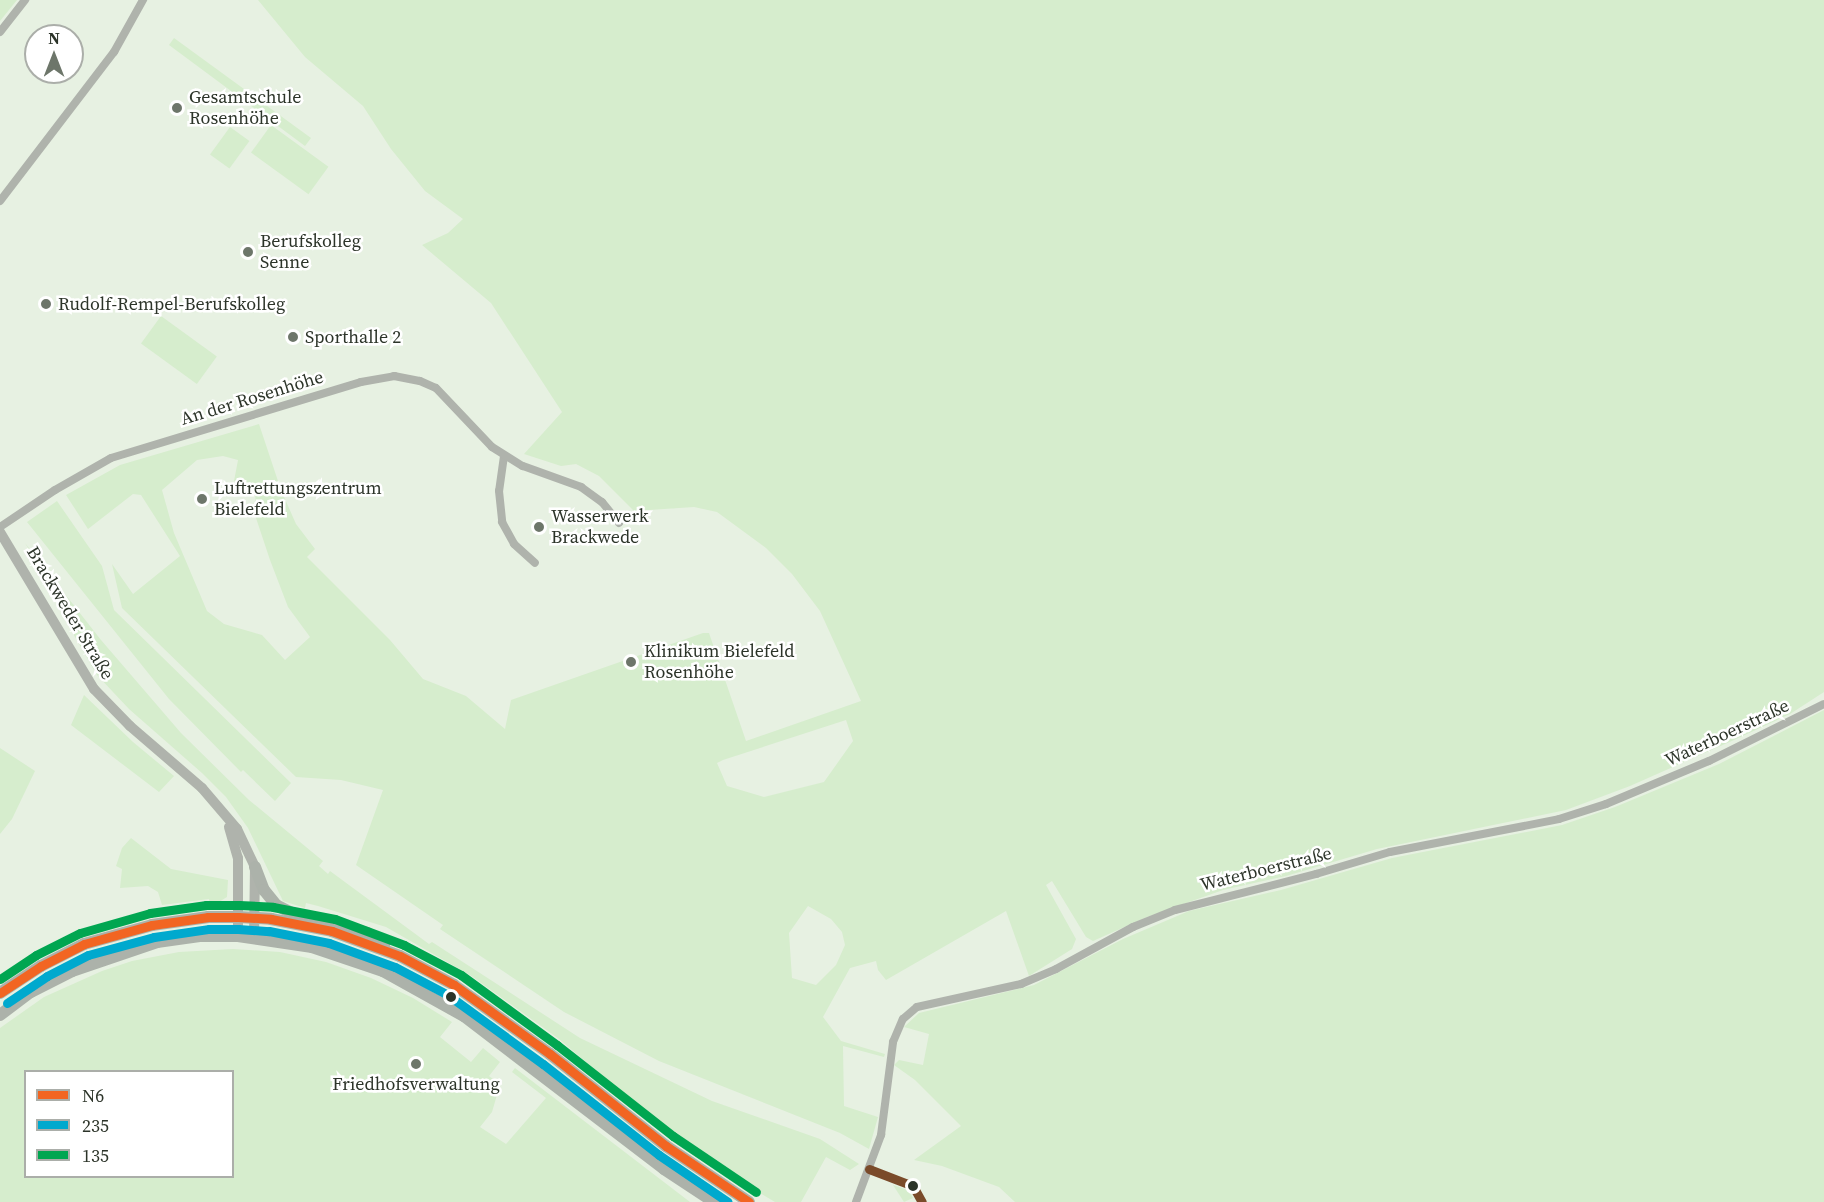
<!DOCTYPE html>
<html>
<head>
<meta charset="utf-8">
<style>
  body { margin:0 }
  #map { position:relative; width:1824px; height:1202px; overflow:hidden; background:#e7f1e2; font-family:"Source Serif 4",serif }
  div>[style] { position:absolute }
  .green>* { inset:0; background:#d6edcd; transform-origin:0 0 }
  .minor>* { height:8px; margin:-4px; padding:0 4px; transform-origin:4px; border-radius:4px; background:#afb3ac }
  .tertiary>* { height:10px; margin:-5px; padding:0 5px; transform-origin:5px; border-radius:5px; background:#afb3ac }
  .secondary>* { height:12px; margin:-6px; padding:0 6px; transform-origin:6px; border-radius:6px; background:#acb2aa }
  .bus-1>* { height:9px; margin:-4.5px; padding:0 4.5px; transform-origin:4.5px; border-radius:4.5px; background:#f26522 }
  .bus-2>* { height:9px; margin:-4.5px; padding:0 4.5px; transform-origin:4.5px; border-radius:4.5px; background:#00a9ce }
  .bus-3>* { height:9px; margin:-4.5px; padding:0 4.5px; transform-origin:4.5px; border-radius:4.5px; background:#00a651 }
  .bus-4>* { height:9px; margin:-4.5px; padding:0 4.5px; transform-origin:4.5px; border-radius:4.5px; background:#7a4b2a }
  .dots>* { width:16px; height:16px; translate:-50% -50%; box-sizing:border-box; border:3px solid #fff; border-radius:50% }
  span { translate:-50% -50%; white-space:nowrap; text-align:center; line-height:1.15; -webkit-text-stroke:5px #fff; paint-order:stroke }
  .poi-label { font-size:18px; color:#2c3429 }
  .left { translate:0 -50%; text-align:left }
  .street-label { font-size:18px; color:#2c3429 }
  .legend { position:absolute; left:24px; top:1070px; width:210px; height:108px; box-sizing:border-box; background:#fff; border:2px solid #abaea9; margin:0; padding:8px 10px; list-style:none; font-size:18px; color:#2c3429 }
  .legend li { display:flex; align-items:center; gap:12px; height:30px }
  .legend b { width:30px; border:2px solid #abaea9 }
  .north { position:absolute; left:24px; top:24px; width:60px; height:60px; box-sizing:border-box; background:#fff; border:2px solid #abaea9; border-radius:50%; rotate:0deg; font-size:16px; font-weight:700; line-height:24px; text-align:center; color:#2c3429 }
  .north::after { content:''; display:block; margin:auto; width:21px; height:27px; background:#6d766a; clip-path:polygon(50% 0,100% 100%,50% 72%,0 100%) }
</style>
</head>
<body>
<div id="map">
  <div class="green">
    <div style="clip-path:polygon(0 0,17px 0,0 21px)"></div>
    <div style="clip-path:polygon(evenodd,258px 0,1824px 0,1824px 692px,1790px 714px,1734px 740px,1630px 786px,1566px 810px,1377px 849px,1286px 876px,1223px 890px,1147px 917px,1093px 941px,1086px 937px,1052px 881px,1046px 885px,1076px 939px,1072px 949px,1029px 976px,1006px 911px,886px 980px,878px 970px,876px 961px,850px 968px,823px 1017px,841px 1041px,885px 1054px,884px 1057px,843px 1046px,844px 1106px,878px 1117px,869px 1149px,840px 1133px,659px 1061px,564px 1012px,440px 929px,443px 925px,356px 865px,383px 790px,341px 780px,296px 777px,122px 608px,112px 564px,133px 594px,180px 556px,141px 495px,133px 494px,88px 529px,66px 495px,120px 465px,259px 424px,281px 490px,296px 524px,315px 549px,307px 557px,390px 640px,423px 679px,466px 696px,505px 729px,511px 700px,703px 633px,709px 633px,746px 741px,861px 701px,820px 611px,792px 574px,766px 548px,717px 512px,694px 507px,634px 511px,599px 476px,576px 464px,561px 466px,524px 454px,562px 412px,491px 303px,422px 245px,448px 233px,463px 219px,425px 191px,391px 149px,363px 106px,305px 57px,258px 0,223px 456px,238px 460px,234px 481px,255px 486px,256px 518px,270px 560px,288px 607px,310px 637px,285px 660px,262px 635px,224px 624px,207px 611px,174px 533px,162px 490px,197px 460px,223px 456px,258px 0,846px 720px,853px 741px,824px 782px,764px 797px,727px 786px,717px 763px,723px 760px,846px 720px,258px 0,808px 906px,831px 919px,842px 932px,845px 945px,836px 965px,816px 985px,792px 978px,789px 933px,808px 906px)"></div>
    <div style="clip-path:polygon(174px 38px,311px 138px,305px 146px,169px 45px)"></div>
    <div style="left:271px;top:125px;width:71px;height:34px;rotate:36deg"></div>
    <div style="left:230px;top:127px;width:24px;height:34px;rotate:36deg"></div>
    <div style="left:161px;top:316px;width:69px;height:34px;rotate:36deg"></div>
    <div style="clip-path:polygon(57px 501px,102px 566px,114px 610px,291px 783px,275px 801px,243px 770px,241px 772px,169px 699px,27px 522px)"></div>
    <div style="clip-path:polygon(25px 543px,101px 640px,181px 733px,249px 800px,323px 861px,319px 866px,328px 874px,330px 871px,429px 944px,432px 942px,580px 1038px,712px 1101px,820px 1139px,859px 1164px,850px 1170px,826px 1157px,801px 1202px,775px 1202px,728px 1174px,667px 1131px,559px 1039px,470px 975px,386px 927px,318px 906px,306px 903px,305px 908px,283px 901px,248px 828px,226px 797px,202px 773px,129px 709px,97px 675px,64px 618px,50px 584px)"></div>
    <div style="clip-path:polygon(84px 695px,133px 742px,174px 776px,159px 792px,71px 725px)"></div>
    <div style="clip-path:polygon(1824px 710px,1824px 1202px,1015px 1202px,999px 1187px,942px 1166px,914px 1160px,961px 1126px,915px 1080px,894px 1065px,899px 1060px,923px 1065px,929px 1034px,904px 1027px,919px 1013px,1034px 985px,1123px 939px,1189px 911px,1281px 890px,1392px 858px,1562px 825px,1615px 807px,1719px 764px)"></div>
    <div style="clip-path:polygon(0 748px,35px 771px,12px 819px,0 834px)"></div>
    <div style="clip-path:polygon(131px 838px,171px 869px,228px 880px,227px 897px,214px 905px,210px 905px,209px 899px,162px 905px,158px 892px,148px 886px,120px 888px,122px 869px,116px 866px,122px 848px)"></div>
    <div style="clip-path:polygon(evenodd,233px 949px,280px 952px,326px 962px,371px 978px,413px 998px,452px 1022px,440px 1037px,471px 1062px,483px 1048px,500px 1062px,489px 1076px,493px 1079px,491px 1082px,499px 1088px,492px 1112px,480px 1127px,506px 1144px,546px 1098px,512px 1072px,515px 1068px,690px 1202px,0 1202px,0 1028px,44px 997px,102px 971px,132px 961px,179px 952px,233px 949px,26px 1072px,232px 1072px,232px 1176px,26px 1176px,26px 1072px)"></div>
    <div style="clip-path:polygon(893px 1185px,908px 1190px,913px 1198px,904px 1202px)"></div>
  </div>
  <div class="minor">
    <div style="left:0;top:32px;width:41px;rotate:-52deg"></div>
    <div style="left:0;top:201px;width:188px;rotate:-52.6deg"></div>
    <div style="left:114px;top:52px;width:60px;rotate:-60.9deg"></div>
    <div style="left:504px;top:456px;width:35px;rotate:98deg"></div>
    <div style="left:499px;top:491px;width:31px;rotate:84deg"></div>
    <div style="left:502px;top:522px;width:25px;rotate:61deg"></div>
    <div style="left:514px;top:544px;width:28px;rotate:42deg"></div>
    <div style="left:0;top:527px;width:66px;rotate:-33.9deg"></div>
    <div style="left:55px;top:490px;width:64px;rotate:-29.7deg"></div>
    <div style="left:111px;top:458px;width:261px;rotate:-16.9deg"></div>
    <div style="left:361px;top:382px;width:34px;rotate:-10deg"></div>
    <div style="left:394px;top:376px;width:26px;rotate:11deg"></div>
    <div style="left:420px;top:381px;width:17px;rotate:24deg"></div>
    <div style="left:436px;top:388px;width:81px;rotate:46.5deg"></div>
    <div style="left:492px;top:447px;width:36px;rotate:32deg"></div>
    <div style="left:523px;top:466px;width:62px;rotate:19.9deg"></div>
    <div style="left:581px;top:487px;width:26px;rotate:36deg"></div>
    <div style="left:602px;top:502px;width:27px;rotate:51deg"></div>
    <div style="left:856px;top:1202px;width:72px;rotate:-69.5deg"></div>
    <div style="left:881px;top:1135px;width:94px;rotate:-82.6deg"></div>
    <div style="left:893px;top:1042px;width:25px;rotate:-67deg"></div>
    <div style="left:903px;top:1019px;width:18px;rotate:-41deg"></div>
    <div style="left:917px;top:1007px;width:107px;rotate:-12.5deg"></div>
    <div style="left:1021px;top:984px;width:38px;rotate:-23deg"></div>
    <div style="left:1056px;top:969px;width:88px;rotate:-28.6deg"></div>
    <div style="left:1133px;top:927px;width:45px;rotate:-22deg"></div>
    <div style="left:1175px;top:910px;width:146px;rotate:-14.3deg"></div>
    <div style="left:1316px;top:874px;width:77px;rotate:-16.6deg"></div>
    <div style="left:1390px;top:852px;width:172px;rotate:-11deg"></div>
    <div style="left:1559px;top:819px;width:49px;rotate:-17.7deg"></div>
    <div style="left:1606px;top:804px;width:112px;rotate:-22.7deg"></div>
    <div style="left:1709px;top:761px;width:128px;rotate:-26.4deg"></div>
  </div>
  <div class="tertiary">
    <div style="left:0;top:532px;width:183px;rotate:59.1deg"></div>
    <div style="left:94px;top:689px;width:52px;rotate:45.8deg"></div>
    <div style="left:130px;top:726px;width:95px;rotate:40.7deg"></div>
    <div style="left:202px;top:788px;width:54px;rotate:49.5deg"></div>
    <div style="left:237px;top:829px;width:42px;rotate:64.7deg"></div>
    <div style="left:255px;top:867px;width:70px;rotate:90.8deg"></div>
    <div style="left:229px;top:827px;width:32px;rotate:74deg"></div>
    <div style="left:238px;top:858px;width:78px;rotate:90deg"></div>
  </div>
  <div class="secondary">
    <div style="left:255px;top:867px;width:25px;rotate:69deg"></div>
    <div style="left:264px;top:890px;width:19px;rotate:51deg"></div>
    <div style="left:276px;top:905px;width:18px;rotate:27deg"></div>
    <div style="left:292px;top:913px;width:78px;rotate:14.9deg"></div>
    <div style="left:367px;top:933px;width:21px;rotate:35deg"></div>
    <div style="left:0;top:993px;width:49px;rotate:-33.4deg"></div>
    <div style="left:41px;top:966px;width:48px;rotate:-27.1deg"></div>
    <div style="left:84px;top:944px;width:71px;rotate:-15.6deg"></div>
    <div style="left:152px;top:925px;width:57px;rotate:-8.1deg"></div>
    <div style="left:208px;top:917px;width:30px"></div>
    <div style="left:238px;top:917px;width:33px;rotate:3deg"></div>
    <div style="left:271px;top:919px;width:62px;rotate:11.1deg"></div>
    <div style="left:332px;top:931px;width:72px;rotate:20.2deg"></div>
    <div style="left:400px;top:956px;width:61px;rotate:28.2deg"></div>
    <div style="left:454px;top:985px;width:118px;rotate:35.7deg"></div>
    <div style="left:550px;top:1054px;width:148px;rotate:38.4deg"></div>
    <div style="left:666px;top:1146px;width:100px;rotate:34deg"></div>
    <div style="left:0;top:1015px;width:39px;rotate:-37deg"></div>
    <div style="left:31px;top:992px;width:46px;rotate:-27.1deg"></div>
    <div style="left:72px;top:971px;width:90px;rotate:-18.8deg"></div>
    <div style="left:157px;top:942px;width:43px;rotate:-7.9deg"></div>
    <div style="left:200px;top:936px;width:38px"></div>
    <div style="left:238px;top:936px;width:75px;rotate:8.5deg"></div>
    <div style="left:312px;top:947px;width:75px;rotate:18.7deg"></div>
    <div style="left:383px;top:971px;width:93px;rotate:29.1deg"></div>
    <div style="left:464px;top:1016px;width:252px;rotate:37.4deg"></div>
    <div style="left:664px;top:1169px;width:60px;rotate:33.4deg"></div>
  </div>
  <div class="bus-1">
    <div style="left:0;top:993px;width:49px;rotate:-33.4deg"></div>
    <div style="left:41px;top:966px;width:48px;rotate:-27.1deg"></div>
    <div style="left:84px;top:944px;width:71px;rotate:-15.6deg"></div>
    <div style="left:152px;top:925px;width:57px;rotate:-8.1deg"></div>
    <div style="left:208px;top:917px;width:30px"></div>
    <div style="left:238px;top:917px;width:33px;rotate:3deg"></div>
    <div style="left:271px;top:919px;width:62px;rotate:11.1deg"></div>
    <div style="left:332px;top:931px;width:72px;rotate:20.2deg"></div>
    <div style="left:400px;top:956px;width:61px;rotate:28.2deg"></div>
    <div style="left:454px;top:985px;width:118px;rotate:35.7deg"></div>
    <div style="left:550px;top:1054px;width:148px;rotate:38.4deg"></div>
    <div style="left:666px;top:1146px;width:100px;rotate:34deg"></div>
  </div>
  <div class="bus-2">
    <div style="left:7px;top:1003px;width:48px;rotate:-34deg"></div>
    <div style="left:47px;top:976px;width:46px;rotate:-27.1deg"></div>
    <div style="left:88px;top:955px;width:68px;rotate:-15.3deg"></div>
    <div style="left:154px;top:937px;width:56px;rotate:-8.3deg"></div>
    <div style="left:209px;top:929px;width:29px"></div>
    <div style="left:238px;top:929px;width:31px;rotate:4deg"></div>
    <div style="left:269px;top:931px;width:61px;rotate:11.3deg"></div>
    <div style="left:329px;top:943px;width:70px;rotate:20deg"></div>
    <div style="left:395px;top:967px;width:60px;rotate:27.8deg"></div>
    <div style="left:448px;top:995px;width:117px;rotate:36deg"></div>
    <div style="left:543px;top:1064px;width:147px;rotate:38.1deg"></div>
    <div style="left:659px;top:1155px;width:83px;rotate:34.3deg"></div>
  </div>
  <div class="bus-3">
    <div style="left:0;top:979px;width:43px;rotate:-33.7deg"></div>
    <div style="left:36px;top:955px;width:49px;rotate:-26.6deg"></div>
    <div style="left:80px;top:933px;width:73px;rotate:-15.9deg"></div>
    <div style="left:150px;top:913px;width:57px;rotate:-8.1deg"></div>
    <div style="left:206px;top:905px;width:33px"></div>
    <div style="left:239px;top:905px;width:34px;rotate:3deg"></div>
    <div style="left:273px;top:907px;width:63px;rotate:11deg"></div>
    <div style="left:335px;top:919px;width:74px;rotate:20.6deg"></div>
    <div style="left:404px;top:945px;width:64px;rotate:27.8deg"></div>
    <div style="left:461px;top:975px;width:119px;rotate:36.1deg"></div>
    <div style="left:557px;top:1045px;width:147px;rotate:38.1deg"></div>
    <div style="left:673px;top:1136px;width:100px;rotate:34deg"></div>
  </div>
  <div class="bus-4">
    <div style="left:869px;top:1169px;width:47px;rotate:21.1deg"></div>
    <div style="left:913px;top:1186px;width:18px;rotate:61deg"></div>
  </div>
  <div class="dots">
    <div style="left:177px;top:108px;background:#6d766a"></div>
    <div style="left:248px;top:252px;background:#6d766a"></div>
    <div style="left:46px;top:304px;background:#6d766a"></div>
    <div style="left:293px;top:337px;background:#6d766a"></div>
    <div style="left:202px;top:499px;background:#6d766a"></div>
    <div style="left:539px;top:527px;background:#6d766a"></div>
    <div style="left:631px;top:662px;background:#6d766a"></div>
    <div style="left:451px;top:997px;background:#2c3429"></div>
    <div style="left:416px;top:1064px;background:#6d766a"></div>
    <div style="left:913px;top:1186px;background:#2c3429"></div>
  </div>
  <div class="poi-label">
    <span class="left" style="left:189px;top:108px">Gesamtschule<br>Rosenhöhe</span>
    <span class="left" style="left:260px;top:252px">Berufskolleg<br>Senne</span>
    <span class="left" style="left:58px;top:304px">Rudolf-Rempel-Berufskolleg</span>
    <span class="left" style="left:305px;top:337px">Sporthalle 2</span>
    <span class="left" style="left:214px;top:499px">Luftrettungszentrum<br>Bielefeld</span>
    <span class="left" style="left:551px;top:527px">Wasserwerk<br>Brackwede</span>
    <span class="left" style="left:644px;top:662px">Klinikum Bielefeld<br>Rosenhöhe</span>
    <span style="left:416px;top:1084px">Friedhofsverwaltung</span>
  </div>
  <div class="street-label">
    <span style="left:252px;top:398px;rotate:-17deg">An der Rosenhöhe</span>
    <span style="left:70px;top:613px;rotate:59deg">Brackweder Straße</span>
    <span style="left:1727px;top:733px;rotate:-25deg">Waterboerstraße</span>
    <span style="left:1266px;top:869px;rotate:-14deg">Waterboerstraße</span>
  </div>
  <ul class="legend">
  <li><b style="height:8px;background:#f26522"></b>N6</li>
  <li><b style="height:8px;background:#00a9ce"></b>235</li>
  <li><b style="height:8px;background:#00a651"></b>135</li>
  </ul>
  <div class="north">N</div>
</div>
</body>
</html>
